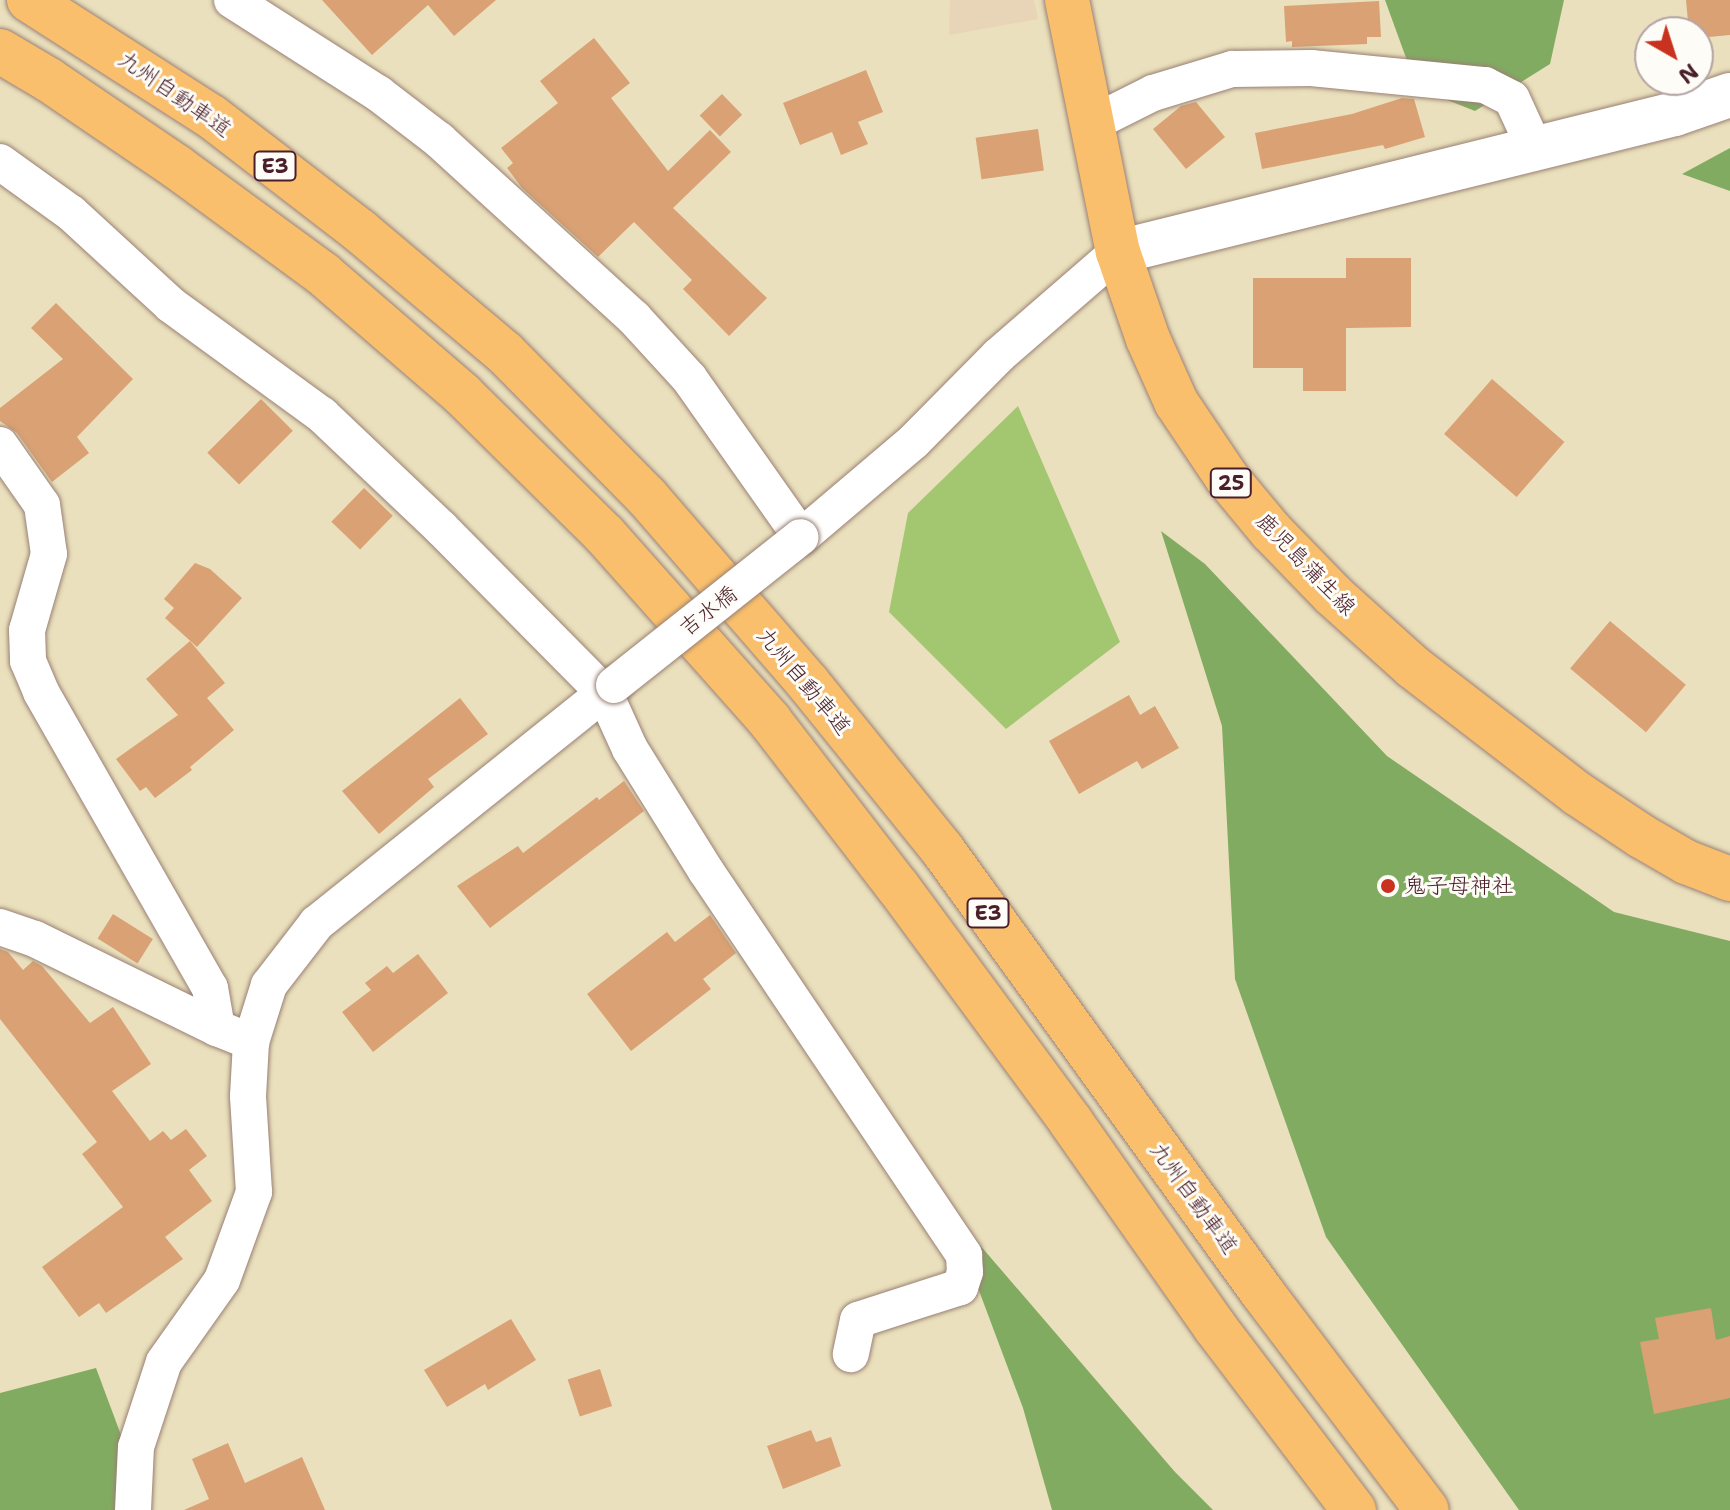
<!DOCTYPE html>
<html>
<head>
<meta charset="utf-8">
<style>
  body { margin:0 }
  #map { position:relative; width:1730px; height:1510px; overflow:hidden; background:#eae0bd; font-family:"Shantell Sans","Klee One",sans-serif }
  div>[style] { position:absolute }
  .built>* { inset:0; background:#e8d4b7 }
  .green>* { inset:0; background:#a3c670 }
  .forest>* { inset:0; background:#82ab62 }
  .building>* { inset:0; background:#d9a174; transform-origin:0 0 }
  .roads { filter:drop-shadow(0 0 2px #9a8074) drop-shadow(0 0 2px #9a8074) }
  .minor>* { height:36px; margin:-18px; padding:0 18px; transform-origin:18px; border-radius:18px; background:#fff }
  .tertiary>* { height:44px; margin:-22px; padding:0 22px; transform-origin:22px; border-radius:22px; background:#fff }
  .primary>* { height:44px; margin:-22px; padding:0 22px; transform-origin:22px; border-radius:22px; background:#f9bf6c }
  .motorway>* { height:44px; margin:-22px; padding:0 22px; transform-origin:22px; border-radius:22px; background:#f9bf6c }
  .bridges { filter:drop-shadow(0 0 2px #9a8074) drop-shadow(0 0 2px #9a8074) }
  .minor-bridge>* { height:36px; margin:-18px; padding:0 18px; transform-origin:18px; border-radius:18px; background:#fff }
  .dots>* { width:22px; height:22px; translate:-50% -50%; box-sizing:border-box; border:4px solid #fdfcf7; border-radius:50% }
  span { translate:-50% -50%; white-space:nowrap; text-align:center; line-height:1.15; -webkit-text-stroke:6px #fdfcf7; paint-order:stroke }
  .shield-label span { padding:2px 6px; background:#fdfcf7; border:2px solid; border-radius:6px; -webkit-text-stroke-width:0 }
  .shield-label { font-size:20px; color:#4a1f2b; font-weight:700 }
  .street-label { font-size:22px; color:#4a1f2b }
  .poi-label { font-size:22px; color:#4a1f2b }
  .left { translate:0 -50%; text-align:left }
  .north { position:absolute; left:1634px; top:16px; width:80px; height:80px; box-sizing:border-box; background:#fdfcf7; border:2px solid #b5a4a5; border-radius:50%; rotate:141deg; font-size:22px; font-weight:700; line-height:32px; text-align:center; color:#4a1f2b }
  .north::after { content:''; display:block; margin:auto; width:28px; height:36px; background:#c8321e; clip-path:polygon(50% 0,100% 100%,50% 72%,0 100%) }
</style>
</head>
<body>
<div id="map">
  <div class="built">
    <div style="clip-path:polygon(950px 0,1034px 0,1038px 19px,949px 35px)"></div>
  </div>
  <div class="green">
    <div style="clip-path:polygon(1018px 406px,1120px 642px,1006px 729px,889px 612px,908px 513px)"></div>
  </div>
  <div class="forest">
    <div style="clip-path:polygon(1385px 0,1564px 0,1550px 64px,1475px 111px,1417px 88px)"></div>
    <div style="clip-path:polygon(1730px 148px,1730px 191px,1682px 174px)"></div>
    <div style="clip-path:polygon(1161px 531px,1205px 564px,1387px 756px,1614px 912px,1730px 941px,1730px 1510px,1519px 1510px,1326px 1237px,1235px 979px,1222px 726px)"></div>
    <div style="clip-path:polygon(948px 1208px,1175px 1472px,1213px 1510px,1052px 1510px,1023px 1408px)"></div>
    <div style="clip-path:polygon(96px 1368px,149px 1510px,0 1510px,0 1393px)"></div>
  </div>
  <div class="building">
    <div style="clip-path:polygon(322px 0,496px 0,454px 36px,428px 5px,372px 55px)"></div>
    <div style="clip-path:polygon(1686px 0,1730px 0,1730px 35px,1698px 38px,1698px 32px,1689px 32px)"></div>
    <div style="clip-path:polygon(1379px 1px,1381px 37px,1367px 37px,1367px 44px,1292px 47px,1292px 41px,1286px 42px,1284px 6px)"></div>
    <div style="clip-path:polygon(594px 38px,630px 83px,611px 98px,668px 171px,710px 130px,731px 152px,673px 208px,767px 298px,729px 336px,683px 289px,692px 280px,634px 222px,598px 257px,522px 188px,507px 168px,513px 163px,501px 148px,558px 103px,540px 81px)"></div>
    <div style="clip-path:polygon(866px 70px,883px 112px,858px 122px,868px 144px,841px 155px,832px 132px,800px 145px,783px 103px)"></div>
    <div style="left:722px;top:94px;width:29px;height:31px;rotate:46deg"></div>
    <div style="clip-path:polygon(1402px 98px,1414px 99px,1425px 137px,1385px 149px,1383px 145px,1262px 169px,1255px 133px,1352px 114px)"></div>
    <div style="clip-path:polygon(1196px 102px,1225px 137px,1186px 169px,1153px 129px,1181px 106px)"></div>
    <div style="left:1038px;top:129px;width:42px;height:63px;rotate:82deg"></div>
    <div style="clip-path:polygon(1346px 258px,1411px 258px,1411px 327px,1346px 328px,1346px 391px,1303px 391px,1303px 368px,1253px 368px,1253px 278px,1346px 278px)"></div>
    <div style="clip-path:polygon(56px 303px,133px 379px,77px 437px,89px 453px,52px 482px,17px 433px,0 421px,0 408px,63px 359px,31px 328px)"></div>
    <div style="left:1492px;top:379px;width:96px;height:73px;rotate:41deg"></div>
    <div style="left:261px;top:399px;width:45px;height:76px;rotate:45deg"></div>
    <div style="left:364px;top:488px;width:40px;height:47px;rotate:44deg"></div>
    <div style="clip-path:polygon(195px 563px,210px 569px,242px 598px,197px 647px,165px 618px,174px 608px,164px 599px)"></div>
    <div style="left:1610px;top:621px;width:99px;height:62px;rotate:40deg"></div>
    <div style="clip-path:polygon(190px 641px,225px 683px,207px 698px,234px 730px,190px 767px,192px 770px,155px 798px,146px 787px,140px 791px,116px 759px,178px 715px,146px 679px)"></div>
    <div style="clip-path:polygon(1129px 695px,1140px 715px,1155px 706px,1179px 748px,1142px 769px,1137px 761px,1079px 794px,1049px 741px)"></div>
    <div style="clip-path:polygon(460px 698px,488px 734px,428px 779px,434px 787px,379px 834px,342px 791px)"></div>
    <div style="clip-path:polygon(624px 781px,644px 811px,490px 928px,457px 886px,518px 846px,523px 853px,597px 797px,599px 800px)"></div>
    <div style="left:113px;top:914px;width:47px;height:29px;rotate:32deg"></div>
    <div style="clip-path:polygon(710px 915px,736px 953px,703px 979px,711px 989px,631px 1051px,587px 994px,667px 932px,675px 942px)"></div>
    <div style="clip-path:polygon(0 949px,8px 952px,23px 970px,33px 961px,42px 966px,90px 1023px,113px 1007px,151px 1064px,112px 1091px,150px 1141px,163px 1131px,171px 1140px,186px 1129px,207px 1156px,189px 1170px,212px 1201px,165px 1237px,183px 1259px,106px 1313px,99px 1303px,79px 1317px,42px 1267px,123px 1207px,82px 1154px,97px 1142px,0 1019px)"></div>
    <div style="clip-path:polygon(418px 954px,448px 993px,373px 1052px,342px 1012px,371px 990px,365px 983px,387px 966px,393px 973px)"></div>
    <div style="clip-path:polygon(1711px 1308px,1716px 1340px,1730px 1336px,1730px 1398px,1654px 1414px,1640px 1342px,1659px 1339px,1655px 1318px)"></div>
    <div style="clip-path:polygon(511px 1319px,536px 1360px,488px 1390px,485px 1384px,447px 1407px,424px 1370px)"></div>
    <div style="left:600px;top:1369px;width:39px;height:34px;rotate:72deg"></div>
    <div style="clip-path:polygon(811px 1430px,816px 1442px,831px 1437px,841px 1466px,783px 1489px,767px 1446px)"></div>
    <div style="clip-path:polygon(228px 1443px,245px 1483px,302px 1457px,325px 1510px,184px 1510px,209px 1499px,192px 1459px)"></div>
  </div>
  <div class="roads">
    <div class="minor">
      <div style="left:232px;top:0;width:174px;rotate:32.6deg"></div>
      <div style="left:379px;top:94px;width:76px;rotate:37.5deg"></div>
      <div style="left:439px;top:140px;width:264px;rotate:42.4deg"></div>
      <div style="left:634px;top:318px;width:81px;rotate:47.5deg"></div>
      <div style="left:689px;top:378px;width:194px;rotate:54.8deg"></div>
      <div style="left:801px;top:537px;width:148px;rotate:-40.3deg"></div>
      <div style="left:914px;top:441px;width:121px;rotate:-45.3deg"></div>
      <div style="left:999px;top:355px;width:157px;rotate:-40.9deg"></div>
      <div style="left:1093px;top:123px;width:67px;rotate:-26.6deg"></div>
      <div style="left:1153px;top:93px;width:83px;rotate:-16.9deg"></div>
      <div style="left:1232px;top:69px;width:79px;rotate:-0.7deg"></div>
      <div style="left:1311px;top:68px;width:175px;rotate:5.6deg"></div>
      <div style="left:1485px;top:85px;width:30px;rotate:27deg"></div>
      <div style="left:1512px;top:99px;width:55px;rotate:65.3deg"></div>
      <div style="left:0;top:162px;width:87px;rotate:35.7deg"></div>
      <div style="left:71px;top:213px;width:136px;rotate:42.6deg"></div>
      <div style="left:171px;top:305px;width:187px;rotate:36.1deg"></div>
      <div style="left:322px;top:415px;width:164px;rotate:43.5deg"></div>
      <div style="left:441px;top:528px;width:233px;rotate:45.3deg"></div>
      <div style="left:605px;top:694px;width:60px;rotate:65.6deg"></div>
      <div style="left:630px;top:749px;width:144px;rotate:58.1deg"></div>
      <div style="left:706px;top:871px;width:463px;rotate:56.1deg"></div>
      <div style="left:964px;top:1255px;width:17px;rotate:87deg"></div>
      <div style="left:965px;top:1272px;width:16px;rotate:108deg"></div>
      <div style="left:960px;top:1287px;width:107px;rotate:162.1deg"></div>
      <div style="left:858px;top:1320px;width:35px;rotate:102deg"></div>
      <div style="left:0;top:445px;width:73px;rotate:55deg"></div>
      <div style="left:42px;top:505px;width:49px;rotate:81.9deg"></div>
      <div style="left:49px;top:554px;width:79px;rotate:106.1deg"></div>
      <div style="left:27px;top:630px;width:31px;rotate:88deg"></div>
      <div style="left:28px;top:661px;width:34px;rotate:67deg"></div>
      <div style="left:41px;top:692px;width:341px;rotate:60.3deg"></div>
      <div style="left:210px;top:988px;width:41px;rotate:80.1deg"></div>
      <div style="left:217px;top:1028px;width:37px;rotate:22deg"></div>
      <div style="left:0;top:927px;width:37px;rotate:19deg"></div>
      <div style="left:35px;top:939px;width:203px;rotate:26.1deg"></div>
      <div style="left:133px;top:1510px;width:63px;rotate:-87.3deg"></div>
      <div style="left:136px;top:1447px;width:89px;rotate:-71.8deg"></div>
      <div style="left:164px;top:1362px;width:100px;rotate:-54.7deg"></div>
      <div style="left:222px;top:1280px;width:94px;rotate:-70deg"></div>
      <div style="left:254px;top:1192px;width:96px;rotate:-93.6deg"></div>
      <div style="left:248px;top:1096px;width:54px;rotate:-86.8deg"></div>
      <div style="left:251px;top:1042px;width:60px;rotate:-72.5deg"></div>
      <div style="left:269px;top:985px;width:78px;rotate:-52.3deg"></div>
      <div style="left:317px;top:923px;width:381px;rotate:-38.7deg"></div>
    </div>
    <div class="tertiary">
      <div style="left:1118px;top:252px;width:574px;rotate:-13.92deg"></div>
      <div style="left:1675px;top:114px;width:58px;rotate:-19.1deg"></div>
    </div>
    <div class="primary">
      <div style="left:1067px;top:0;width:257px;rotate:78.6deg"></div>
      <div style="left:1118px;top:252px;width:92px;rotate:71deg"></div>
      <div style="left:1148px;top:339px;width:69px;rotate:66deg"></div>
      <div style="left:1176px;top:402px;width:92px;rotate:56.1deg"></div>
      <div style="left:1227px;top:478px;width:69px;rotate:50.3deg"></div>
      <div style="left:1271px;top:531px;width:89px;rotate:45.9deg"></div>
      <div style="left:1333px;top:595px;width:108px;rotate:42deg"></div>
      <div style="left:1413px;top:667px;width:208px;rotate:37.6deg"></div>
      <div style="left:1578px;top:794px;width:76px;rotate:33.7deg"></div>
      <div style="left:1641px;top:836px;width:52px;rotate:30deg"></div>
      <div style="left:1686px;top:862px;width:47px;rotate:21.1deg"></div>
    </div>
    <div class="motorway">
      <div style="left:29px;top:0;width:217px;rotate:32.6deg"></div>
      <div style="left:212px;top:117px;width:187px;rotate:37.6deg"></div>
      <div style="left:360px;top:231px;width:189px;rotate:40.1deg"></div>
      <div style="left:505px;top:353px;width:202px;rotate:45.4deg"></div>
      <div style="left:647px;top:497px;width:246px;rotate:49.1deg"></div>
      <div style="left:808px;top:683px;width:213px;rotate:51.1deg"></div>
      <div style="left:942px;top:849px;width:546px;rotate:54.16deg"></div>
      <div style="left:1262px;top:1292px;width:273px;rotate:52.9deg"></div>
      <div style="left:0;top:51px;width:57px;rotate:30.6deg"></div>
      <div style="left:49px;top:80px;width:155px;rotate:34.2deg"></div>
      <div style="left:177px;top:167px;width:181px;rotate:36.2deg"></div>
      <div style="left:323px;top:274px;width:185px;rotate:40.8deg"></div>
      <div style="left:463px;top:395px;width:199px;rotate:44.6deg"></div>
      <div style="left:605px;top:535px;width:249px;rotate:48.4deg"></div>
      <div style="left:770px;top:721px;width:210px;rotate:52.4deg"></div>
      <div style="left:898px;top:887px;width:292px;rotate:53.6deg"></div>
      <div style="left:1071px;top:1122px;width:251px;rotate:54.9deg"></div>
      <div style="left:1215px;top:1327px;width:230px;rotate:52.8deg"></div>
    </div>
  </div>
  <div class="bridges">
    <div class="minor-bridge">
      <div style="left:614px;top:685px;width:238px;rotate:-38.4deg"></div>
    </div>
  </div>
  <div class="dots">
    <div style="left:1388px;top:886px;background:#c8321e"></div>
  </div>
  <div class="shield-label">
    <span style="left:275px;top:166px">E3</span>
    <span style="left:1231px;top:483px">25</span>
    <span style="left:988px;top:913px">E3</span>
  </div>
  <div class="street-label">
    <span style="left:175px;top:94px;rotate:35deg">九州自動車道</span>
    <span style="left:1306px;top:564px;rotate:46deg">鹿児島蒲生線</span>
    <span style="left:708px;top:611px;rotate:-38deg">吉水橋</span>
    <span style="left:804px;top:681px;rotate:50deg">九州自動車道</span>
    <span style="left:1194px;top:1198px;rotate:54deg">九州自動車道</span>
  </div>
  <div class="poi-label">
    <span class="left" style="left:1404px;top:886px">鬼子母神社</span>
  </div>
  <div class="north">N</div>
</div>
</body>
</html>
